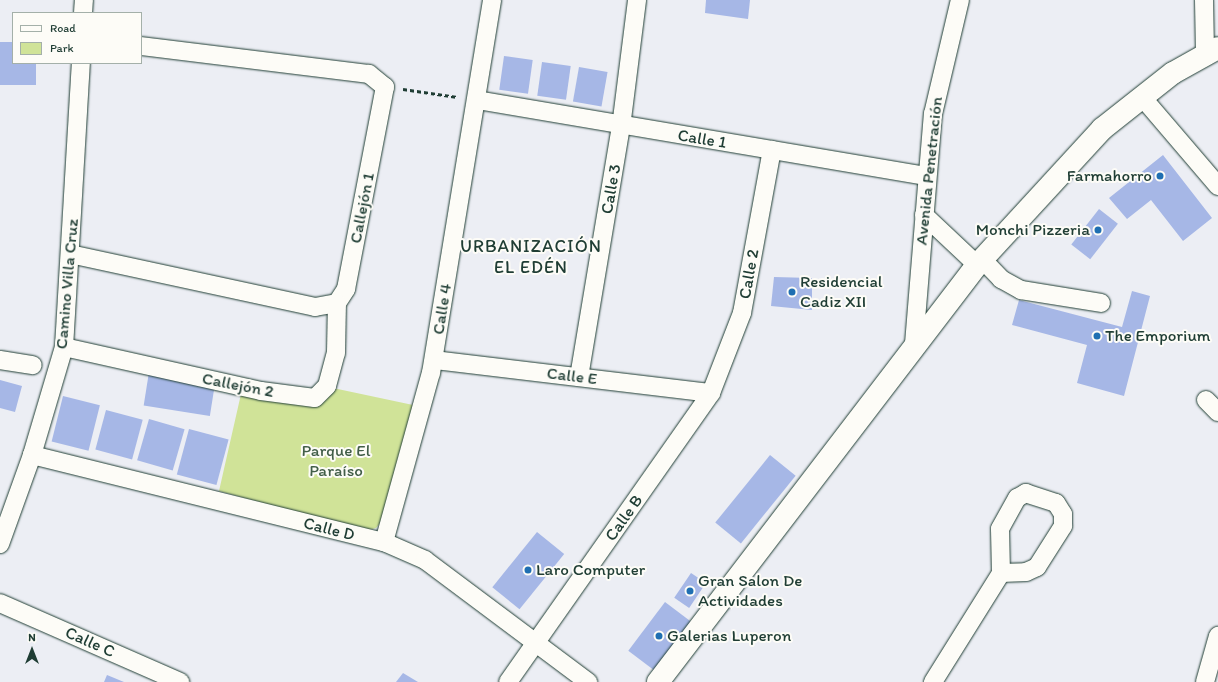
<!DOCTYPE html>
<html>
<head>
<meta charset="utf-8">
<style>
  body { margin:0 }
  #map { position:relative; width:1218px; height:682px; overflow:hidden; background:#eceef4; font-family:Itim,sans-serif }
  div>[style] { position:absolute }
  .green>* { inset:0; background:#d0e398 }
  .building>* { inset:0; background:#a6b7e6; transform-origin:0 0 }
  .path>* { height:2.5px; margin-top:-1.25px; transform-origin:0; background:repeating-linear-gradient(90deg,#1f3d34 0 4px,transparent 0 7px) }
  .roads { filter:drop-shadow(0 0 1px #1f3d34) drop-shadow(0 0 1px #1f3d34) }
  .minor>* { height:18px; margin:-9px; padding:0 9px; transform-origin:9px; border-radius:9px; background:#fdfcf7 }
  .major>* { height:22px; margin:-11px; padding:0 11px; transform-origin:11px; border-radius:11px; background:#fdfcf7 }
  .dots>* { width:11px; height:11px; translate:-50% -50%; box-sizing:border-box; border:2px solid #fdfcf7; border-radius:50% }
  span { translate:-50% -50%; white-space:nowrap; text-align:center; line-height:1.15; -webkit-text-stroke:4px #fdfcf7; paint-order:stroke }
  .street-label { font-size:17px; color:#1f3d34 }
  .poi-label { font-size:17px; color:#1f3d34 }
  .right { translate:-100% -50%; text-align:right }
  .left { translate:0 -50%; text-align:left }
  .park-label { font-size:17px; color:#425e48 }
  .neighbourhood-label { font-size:18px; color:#1f3d34; letter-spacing:1px }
  .legend { position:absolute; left:12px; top:12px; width:130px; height:52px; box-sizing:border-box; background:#fdfcf7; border:1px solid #a4b0a9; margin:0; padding:5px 7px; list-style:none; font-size:12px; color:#1f3d34 }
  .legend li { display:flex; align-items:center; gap:8px; height:20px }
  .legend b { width:20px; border:1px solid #a4b0a9 }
  .north { position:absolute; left:12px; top:630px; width:40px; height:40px; -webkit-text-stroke:3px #fdfcf7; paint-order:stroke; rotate:0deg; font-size:11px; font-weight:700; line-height:16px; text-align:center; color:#1f3d34 }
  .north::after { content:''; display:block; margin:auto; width:14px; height:18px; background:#1f3d34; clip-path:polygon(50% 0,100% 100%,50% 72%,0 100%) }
</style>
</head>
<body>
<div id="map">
  <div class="green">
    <div style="clip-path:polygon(333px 388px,413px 405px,383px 520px,376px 528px,365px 531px,219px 491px,241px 394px,318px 404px,327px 399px)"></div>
  </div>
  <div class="building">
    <div style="clip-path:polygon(706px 0,750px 0,748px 19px,705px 13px)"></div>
    <div style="clip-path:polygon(0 42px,13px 42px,13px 63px,36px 63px,36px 85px,0 85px)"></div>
    <div style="left:504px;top:56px;width:29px;height:34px;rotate:8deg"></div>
    <div style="left:542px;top:62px;width:29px;height:34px;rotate:8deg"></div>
    <div style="left:579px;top:67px;width:29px;height:35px;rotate:10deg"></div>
    <div style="clip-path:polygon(1163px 155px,1212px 218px,1183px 241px,1151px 200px,1127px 219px,1109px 198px)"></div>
    <div style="left:1099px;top:209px;width:24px;height:45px;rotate:38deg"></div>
    <div style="clip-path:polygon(774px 277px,812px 278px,812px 310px,771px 306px)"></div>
    <div style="clip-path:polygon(1132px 291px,1150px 296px,1124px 396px,1077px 383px,1087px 345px,1012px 325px,1019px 300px,1122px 327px)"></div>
    <div style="left:149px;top:372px;width:67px;height:34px;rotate:9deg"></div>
    <div style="clip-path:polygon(0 380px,22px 386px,15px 412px,0 408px)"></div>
    <div style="left:63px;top:396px;width:38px;height:47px;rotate:14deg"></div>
    <div style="left:106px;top:410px;width:38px;height:41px;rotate:15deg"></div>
    <div style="left:149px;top:419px;width:37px;height:43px;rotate:16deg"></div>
    <div style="left:189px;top:429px;width:41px;height:47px;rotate:15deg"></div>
    <div style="left:770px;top:455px;width:33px;height:87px;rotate:39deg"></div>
    <div style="left:537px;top:532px;width:35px;height:71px;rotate:39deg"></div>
    <div style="left:691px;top:573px;width:18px;height:30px;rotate:34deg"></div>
    <div style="left:665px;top:602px;width:34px;height:61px;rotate:37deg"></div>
    <div style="clip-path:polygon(403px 673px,418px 682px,396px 682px)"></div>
    <div style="clip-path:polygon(107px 675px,124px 682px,104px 682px)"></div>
  </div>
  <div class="path">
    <div style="left:403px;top:89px;width:55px;rotate:8.4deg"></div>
  </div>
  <div class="roads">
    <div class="minor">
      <div style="left:1204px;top:0;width:54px;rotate:88.9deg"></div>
      <div style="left:83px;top:13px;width:13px;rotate:-86deg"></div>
      <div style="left:1142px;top:97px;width:117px;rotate:49.5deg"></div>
      <div style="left:477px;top:100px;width:456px;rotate:9.6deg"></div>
      <div style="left:924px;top:215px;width:73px;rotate:43.3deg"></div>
      <div style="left:70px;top:254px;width:251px;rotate:12.2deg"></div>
      <div style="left:315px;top:307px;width:22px;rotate:-10deg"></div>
      <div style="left:337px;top:303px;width:17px;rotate:-57deg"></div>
      <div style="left:346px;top:289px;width:206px;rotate:-79.1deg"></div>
      <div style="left:385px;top:87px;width:21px;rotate:-141deg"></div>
      <div style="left:369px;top:74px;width:230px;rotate:-173deg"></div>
      <div style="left:982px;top:259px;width:28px;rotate:46deg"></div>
      <div style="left:1001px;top:279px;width:23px;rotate:29deg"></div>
      <div style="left:1021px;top:290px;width:81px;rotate:9.2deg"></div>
      <div style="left:914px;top:344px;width:231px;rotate:-85.3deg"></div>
      <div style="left:933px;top:114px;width:117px;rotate:-76.7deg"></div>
      <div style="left:64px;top:347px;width:202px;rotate:12.6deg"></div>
      <div style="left:261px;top:391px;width:54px;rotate:7.4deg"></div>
      <div style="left:315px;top:398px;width:17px;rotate:-45deg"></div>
      <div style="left:327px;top:386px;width:34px;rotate:-75deg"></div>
      <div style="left:336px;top:353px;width:50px;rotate:-88.9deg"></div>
      <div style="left:0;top:360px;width:33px;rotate:9deg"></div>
      <div style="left:434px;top:360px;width:279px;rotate:6.8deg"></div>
      <div style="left:579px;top:377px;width:254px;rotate:-80.5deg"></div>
      <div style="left:621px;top:127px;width:128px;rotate:-82.8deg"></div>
      <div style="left:1206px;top:400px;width:17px;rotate:45deg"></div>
      <div style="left:32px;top:455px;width:363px;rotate:13.9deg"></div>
      <div style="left:384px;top:542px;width:45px;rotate:23.7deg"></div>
      <div style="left:425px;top:560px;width:204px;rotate:36.8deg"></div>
      <div style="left:384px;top:542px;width:175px;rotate:-74.5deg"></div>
      <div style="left:431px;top:373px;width:378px;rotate:-80.7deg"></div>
      <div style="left:0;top:544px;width:95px;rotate:-70.2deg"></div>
      <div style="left:32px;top:455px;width:113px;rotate:-73.5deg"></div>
      <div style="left:64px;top:347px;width:285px;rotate:-86.6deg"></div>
      <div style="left:0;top:603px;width:197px;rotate:23.7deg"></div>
      <div style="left:508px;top:682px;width:353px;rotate:-54.9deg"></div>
      <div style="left:711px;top:393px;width:86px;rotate:-68.8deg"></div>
      <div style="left:742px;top:313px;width:166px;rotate:-79.6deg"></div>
      <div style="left:933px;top:682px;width:128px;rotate:-58deg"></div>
      <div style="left:1001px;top:573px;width:25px;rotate:-2deg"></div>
      <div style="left:1026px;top:572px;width:12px;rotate:-24deg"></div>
      <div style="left:1037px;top:567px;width:49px;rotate:-57.6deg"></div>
      <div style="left:1063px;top:526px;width:12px;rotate:-90deg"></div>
      <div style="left:1063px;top:514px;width:13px;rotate:-122deg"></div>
      <div style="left:1056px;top:503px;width:32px;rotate:-162deg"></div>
      <div style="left:1026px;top:493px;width:10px;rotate:151deg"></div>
      <div style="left:1017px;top:498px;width:35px;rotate:119deg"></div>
      <div style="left:1000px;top:529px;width:44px;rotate:88.7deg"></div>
      <div style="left:1205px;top:682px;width:48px;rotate:-74.2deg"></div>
    </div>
    <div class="major">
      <div style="left:658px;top:682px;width:525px;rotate:-52.58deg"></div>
      <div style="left:977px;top:265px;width:185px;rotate:-47.4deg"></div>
      <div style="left:1102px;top:129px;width:90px;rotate:-38.3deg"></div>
      <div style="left:1173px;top:73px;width:51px;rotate:-29.1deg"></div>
    </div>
  </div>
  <div class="dots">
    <div style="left:1160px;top:176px;background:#1f6fb2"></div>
    <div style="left:1098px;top:230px;background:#1f6fb2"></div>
    <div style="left:792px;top:292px;background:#1f6fb2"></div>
    <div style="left:1097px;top:336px;background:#1f6fb2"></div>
    <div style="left:528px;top:570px;background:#1f6fb2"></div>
    <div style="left:690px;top:591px;background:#1f6fb2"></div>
    <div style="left:659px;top:636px;background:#1f6fb2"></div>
  </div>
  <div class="street-label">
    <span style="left:702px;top:139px;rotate:9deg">Calle 1</span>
    <span style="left:929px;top:171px;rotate:-84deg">Avenida Penetración</span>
    <span style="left:611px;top:189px;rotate:-80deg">Calle 3</span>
    <span style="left:362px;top:208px;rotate:-79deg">Callejón 1</span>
    <span style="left:749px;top:274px;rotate:-80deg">Calle 2</span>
    <span style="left:67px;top:284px;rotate:-85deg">Camino Villa Cruz</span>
    <span style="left:442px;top:309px;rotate:-81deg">Calle 4</span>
    <span style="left:572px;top:376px;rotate:7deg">Calle E</span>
    <span style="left:238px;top:385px;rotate:11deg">Callejón 2</span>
    <span style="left:624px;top:518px;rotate:-55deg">Calle B</span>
    <span style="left:329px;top:529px;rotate:14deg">Calle D</span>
    <span style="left:90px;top:642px;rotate:24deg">Calle C</span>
  </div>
  <div class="poi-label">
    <span class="right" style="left:1152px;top:176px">Farmahorro</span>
    <span class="right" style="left:1090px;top:230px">Monchi Pizzeria</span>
    <span class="left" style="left:800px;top:292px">Residencial<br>Cadiz XII</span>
    <span class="left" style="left:1105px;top:336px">The Emporium</span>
    <span class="left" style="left:536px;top:570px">Laro Computer</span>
    <span class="left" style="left:698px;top:591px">Gran Salon De<br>Actividades</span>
    <span class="left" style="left:667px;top:636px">Galerias Luperon</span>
  </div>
  <div class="park-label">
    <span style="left:336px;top:461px">Parque El<br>Paraíso</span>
  </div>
  <div class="neighbourhood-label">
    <span style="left:531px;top:257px">URBANIZACIÓN<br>EL EDÉN</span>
  </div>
  <ul class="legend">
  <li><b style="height:5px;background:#fdfcf7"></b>Road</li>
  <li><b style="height:11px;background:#d0e398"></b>Park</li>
  </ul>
  <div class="north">N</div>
</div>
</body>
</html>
